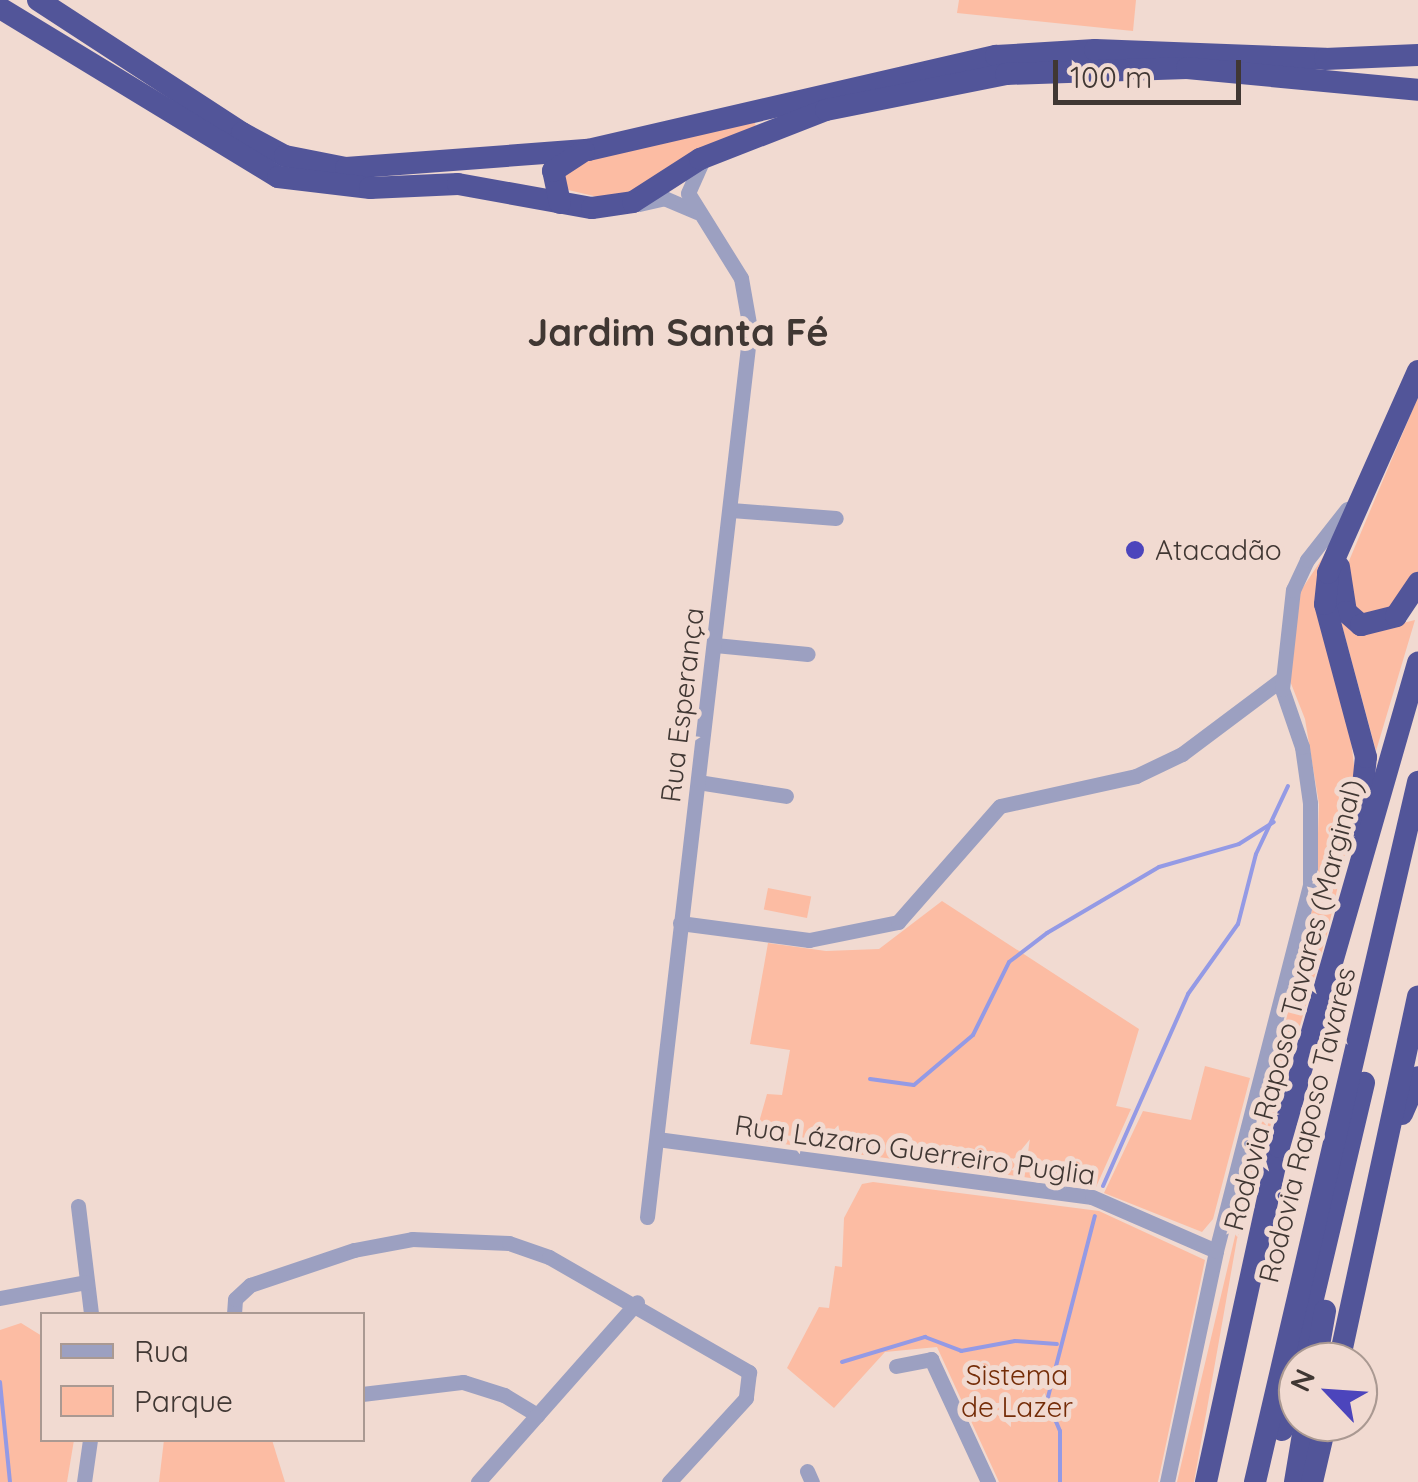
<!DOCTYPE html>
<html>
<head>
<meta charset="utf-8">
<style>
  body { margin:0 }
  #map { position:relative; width:1418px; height:1482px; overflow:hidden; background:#f1dad1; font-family:Quicksand,sans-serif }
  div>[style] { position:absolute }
  .green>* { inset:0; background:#fcbca3; transform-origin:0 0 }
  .stream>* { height:4px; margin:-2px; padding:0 2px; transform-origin:2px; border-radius:2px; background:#949ae5 }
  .minor>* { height:15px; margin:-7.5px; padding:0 7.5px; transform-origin:7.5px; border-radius:7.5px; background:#9ca0c1 }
  .highway>* { height:22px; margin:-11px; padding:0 11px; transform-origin:11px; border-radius:11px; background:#525599 }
  .dots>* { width:28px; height:28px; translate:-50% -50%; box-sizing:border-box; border:5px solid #f1dad1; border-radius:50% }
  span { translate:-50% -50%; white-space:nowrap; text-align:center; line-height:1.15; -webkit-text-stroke:10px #f1dad1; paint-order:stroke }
  .poi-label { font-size:28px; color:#403733 }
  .left { translate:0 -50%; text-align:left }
  .street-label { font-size:28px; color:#403733 }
  .park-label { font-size:28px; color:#742c07 }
  .district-label { font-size:38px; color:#403733; font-weight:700 }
  .legend { position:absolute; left:40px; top:1312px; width:325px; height:130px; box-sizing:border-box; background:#f1dad1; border:2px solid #aa9992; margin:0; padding:12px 18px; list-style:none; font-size:30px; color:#403733 }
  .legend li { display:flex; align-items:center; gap:20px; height:50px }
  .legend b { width:50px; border:2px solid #aa9992 }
  .north { position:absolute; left:1278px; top:1342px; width:100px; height:100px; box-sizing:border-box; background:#f1dad1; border:2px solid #aa9992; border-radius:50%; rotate:295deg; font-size:28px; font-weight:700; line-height:40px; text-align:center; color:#403733 }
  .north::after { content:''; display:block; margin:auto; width:35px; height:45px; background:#4c45bc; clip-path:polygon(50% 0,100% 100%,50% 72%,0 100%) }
  .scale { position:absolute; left:1053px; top:60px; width:188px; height:45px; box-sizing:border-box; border:5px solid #403733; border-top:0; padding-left:12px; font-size:30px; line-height:35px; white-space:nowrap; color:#403733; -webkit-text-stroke:8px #f1dad1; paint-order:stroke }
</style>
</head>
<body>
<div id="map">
  <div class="green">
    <div style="clip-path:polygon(959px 0,1136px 0,1133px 31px,957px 13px)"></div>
    <div style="clip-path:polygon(754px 120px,757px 130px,619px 202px,564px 189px,563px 174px,574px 163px)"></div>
    <div style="clip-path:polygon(1418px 397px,1418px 573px,1391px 611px,1364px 615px,1353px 604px,1346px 568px)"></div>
    <div style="clip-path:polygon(1329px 548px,1355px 774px,1352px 824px,1327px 934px,1237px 1239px,1194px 1482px,1177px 1482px,1316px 893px,1319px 804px,1305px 719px,1290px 681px,1300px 592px)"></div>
    <div style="clip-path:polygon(1336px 603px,1363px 633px,1415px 620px,1376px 751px)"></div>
    <div style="left:768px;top:888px;width:44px;height:22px;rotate:11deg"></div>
    <div style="clip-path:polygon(942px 901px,1139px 1029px,1116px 1106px,1131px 1109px,1096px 1187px,754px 1140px,767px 1094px,782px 1095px,790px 1050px,750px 1044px,768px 943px,826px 951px,879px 949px)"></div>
    <div style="clip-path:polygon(1205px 1066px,1250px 1078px,1213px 1219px,1202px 1232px,1104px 1193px,1143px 1111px,1191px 1120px)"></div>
    <div style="clip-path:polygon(873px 1182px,1099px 1211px,1205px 1260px,1158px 1482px,999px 1482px,937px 1347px,885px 1352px,834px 1408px,787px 1368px,819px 1307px,829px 1308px,835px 1266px,842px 1267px,844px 1218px,862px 1184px)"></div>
    <div style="clip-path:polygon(21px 1323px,42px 1336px,42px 1440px,74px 1440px,67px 1482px,0 1482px,0 1330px)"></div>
    <div style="clip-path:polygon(164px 1440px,272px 1440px,285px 1482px,159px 1482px)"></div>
  </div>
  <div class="stream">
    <div style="left:870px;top:1079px;width:44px;rotate:7.8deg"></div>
    <div style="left:914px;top:1085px;width:77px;rotate:-40.3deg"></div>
    <div style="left:973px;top:1035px;width:81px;rotate:-63.7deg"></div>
    <div style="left:1009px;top:962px;width:48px;rotate:-37.3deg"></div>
    <div style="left:1047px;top:933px;width:130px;rotate:-30.5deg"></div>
    <div style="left:1159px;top:867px;width:83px;rotate:-16deg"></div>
    <div style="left:1239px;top:844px;width:41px;rotate:-32.2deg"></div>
    <div style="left:1103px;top:1186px;width:210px;rotate:-66.1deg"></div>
    <div style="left:1188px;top:994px;width:86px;rotate:-54.5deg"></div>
    <div style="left:1238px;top:924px;width:72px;rotate:-75.6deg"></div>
    <div style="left:1256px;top:854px;width:75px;rotate:-64.8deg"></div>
    <div style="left:842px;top:1362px;width:87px;rotate:-16.8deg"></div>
    <div style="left:925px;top:1337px;width:39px;rotate:21deg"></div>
    <div style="left:961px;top:1351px;width:55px;rotate:-10.5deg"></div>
    <div style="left:1015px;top:1341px;width:42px;rotate:4.1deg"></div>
    <div style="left:0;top:1382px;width:100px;rotate:84.3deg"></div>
    <div style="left:1060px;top:1482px;width:51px;rotate:-90deg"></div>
    <div style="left:1060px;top:1431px;width:33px;rotate:-113deg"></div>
    <div style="left:1047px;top:1401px;width:191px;rotate:-75.5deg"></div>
  </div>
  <div class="minor">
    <div style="left:639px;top:204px;width:26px;rotate:-13deg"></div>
    <div style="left:664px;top:198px;width:36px;rotate:23deg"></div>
    <div style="left:731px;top:510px;width:105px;rotate:4.4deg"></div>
    <div style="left:715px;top:645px;width:93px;rotate:5.5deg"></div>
    <div style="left:698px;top:782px;width:89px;rotate:9deg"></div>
    <div style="left:680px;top:923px;width:130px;rotate:7.5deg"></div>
    <div style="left:809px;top:940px;width:91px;rotate:-11.4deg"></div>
    <div style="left:898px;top:922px;width:154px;rotate:-48.7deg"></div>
    <div style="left:1000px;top:806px;width:139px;rotate:-12.4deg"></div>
    <div style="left:1136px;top:776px;width:51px;rotate:-25.6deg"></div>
    <div style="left:1182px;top:754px;width:125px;rotate:-36.9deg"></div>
    <div style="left:657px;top:1139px;width:439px;rotate:7.6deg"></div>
    <div style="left:1092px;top:1197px;width:135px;rotate:23.5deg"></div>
    <div style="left:78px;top:1206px;width:109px;rotate:83.1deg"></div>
    <div style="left:647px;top:1217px;width:894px;rotate:-83.38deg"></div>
    <div style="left:750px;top:329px;width:52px;rotate:-100deg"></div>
    <div style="left:741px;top:278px;width:100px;rotate:-121.9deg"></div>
    <div style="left:688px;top:193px;width:34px;rotate:-66deg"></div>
    <div style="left:0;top:1298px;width:87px;rotate:-10.5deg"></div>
    <div style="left:234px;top:1314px;width:15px;rotate:-86deg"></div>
    <div style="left:235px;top:1299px;width:21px;rotate:-43deg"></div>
    <div style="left:250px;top:1285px;width:110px;rotate:-18.6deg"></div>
    <div style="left:354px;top:1250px;width:59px;rotate:-10.7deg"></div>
    <div style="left:412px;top:1239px;width:97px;rotate:2.4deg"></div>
    <div style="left:509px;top:1243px;width:42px;rotate:19.3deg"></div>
    <div style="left:549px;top:1257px;width:231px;rotate:29.9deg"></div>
    <div style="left:749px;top:1372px;width:26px;rotate:97deg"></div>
    <div style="left:746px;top:1398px;width:114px;rotate:132.5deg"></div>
    <div style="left:896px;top:1366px;width:36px;rotate:-11deg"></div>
    <div style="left:931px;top:1359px;width:136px;rotate:65.1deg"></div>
    <div style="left:362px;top:1394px;width:102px;rotate:-6.8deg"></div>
    <div style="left:463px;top:1382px;width:43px;rotate:17.6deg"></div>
    <div style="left:504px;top:1395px;width:39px;rotate:31deg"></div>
    <div style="left:807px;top:1471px;width:12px;rotate:66deg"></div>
    <div style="left:84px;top:1482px;width:42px;rotate:-81.9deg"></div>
    <div style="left:478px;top:1482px;width:240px;rotate:-48.5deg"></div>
    <div style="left:1167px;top:1482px;width:236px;rotate:-78deg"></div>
    <div style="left:1216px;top:1251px;width:377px;rotate:-75.6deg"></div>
    <div style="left:1310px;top:886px;width:83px;rotate:-90deg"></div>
    <div style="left:1310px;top:803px;width:57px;rotate:-98.1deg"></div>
    <div style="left:1302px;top:747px;width:61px;rotate:-109deg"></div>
    <div style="left:1282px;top:689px;width:100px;rotate:-83.7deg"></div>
    <div style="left:1293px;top:590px;width:33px;rotate:-65deg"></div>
    <div style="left:1307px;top:560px;width:65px;rotate:-51.9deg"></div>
  </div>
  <div class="highway">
    <div style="left:38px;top:0;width:244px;rotate:33.1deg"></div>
    <div style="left:242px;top:133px;width:49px;rotate:28.1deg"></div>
    <div style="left:285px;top:156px;width:62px;rotate:11.1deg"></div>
    <div style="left:346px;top:168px;width:243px;rotate:-4.3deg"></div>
    <div style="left:588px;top:150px;width:419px;rotate:-13deg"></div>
    <div style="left:996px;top:56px;width:99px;rotate:-3.5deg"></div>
    <div style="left:1095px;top:50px;width:230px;rotate:2.2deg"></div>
    <div style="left:1325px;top:59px;width:93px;rotate:-2.5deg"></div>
    <div style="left:0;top:8px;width:325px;rotate:31.3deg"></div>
    <div style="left:278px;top:177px;width:93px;rotate:6.8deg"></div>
    <div style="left:370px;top:188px;width:88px;rotate:-2.6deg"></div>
    <div style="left:458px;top:184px;width:136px;rotate:10.2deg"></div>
    <div style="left:592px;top:208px;width:41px;rotate:-8.3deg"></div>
    <div style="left:633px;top:202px;width:80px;rotate:-32.7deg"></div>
    <div style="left:700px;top:159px;width:135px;rotate:-21.3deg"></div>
    <div style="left:826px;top:110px;width:184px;rotate:-11.3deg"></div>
    <div style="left:1006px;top:74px;width:181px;rotate:-1.9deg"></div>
    <div style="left:1187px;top:68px;width:232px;rotate:5.4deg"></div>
    <div style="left:560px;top:203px;width:33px;rotate:-102deg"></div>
    <div style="left:553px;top:171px;width:37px;rotate:-33deg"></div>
    <div style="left:1339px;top:567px;width:46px;rotate:81.2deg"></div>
    <div style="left:1346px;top:612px;width:20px;rotate:41deg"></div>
    <div style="left:1361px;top:625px;width:36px;rotate:-14deg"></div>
    <div style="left:1396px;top:616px;width:40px;rotate:-56deg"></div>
    <div style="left:1358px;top:834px;width:77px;rotate:-84.1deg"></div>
    <div style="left:1366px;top:757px;width:158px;rotate:-105deg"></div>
    <div style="left:1325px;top:604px;width:31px;rotate:-84deg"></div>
    <div style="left:1328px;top:573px;width:221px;rotate:-66deg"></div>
    <div style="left:1402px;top:1114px;width:40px;rotate:-66.6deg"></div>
    <div style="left:1298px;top:1362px;width:287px;rotate:-76.7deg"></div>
    <div style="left:1316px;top:1362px;width:52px;rotate:-80deg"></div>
    <div style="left:1339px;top:1362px;width:374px;rotate:-77.8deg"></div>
    <div style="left:1282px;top:1430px;width:70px;rotate:-76.8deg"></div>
    <div style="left:1206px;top:1482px;width:343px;rotate:-77.7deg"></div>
    <div style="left:1279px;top:1147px;width:504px;rotate:-73.98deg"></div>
    <div style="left:1255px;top:1482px;width:719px;rotate:-76.89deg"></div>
    <div style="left:1295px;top:1482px;width:61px;rotate:-80.5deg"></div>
    <div style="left:1312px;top:1482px;width:62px;rotate:-76.9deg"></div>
  </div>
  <div class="dots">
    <div style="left:1135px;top:550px;background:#4c45bc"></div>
  </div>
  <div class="poi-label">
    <span class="left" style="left:1155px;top:550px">Atacadão</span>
  </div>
  <div class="street-label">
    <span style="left:682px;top:705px;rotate:-83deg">Rua Esperança</span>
    <span style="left:1293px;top:1005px;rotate:-75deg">Rodovia Raposo Tavares (Marginal)</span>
    <span style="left:1307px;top:1125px;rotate:-76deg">Rodovia Raposo Tavares</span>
    <span style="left:915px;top:1150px;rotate:8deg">Rua Lázaro Guerreiro Puglia</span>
  </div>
  <div class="park-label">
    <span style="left:1017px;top:1391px">Sistema<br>de Lazer</span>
  </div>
  <div class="district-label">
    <span style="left:678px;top:333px">Jardim Santa Fé</span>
  </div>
  <ul class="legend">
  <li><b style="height:12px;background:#9ca0c1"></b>Rua</li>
  <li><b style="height:28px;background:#fcbca3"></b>Parque</li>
  </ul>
  <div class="north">N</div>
  <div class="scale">100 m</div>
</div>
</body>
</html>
